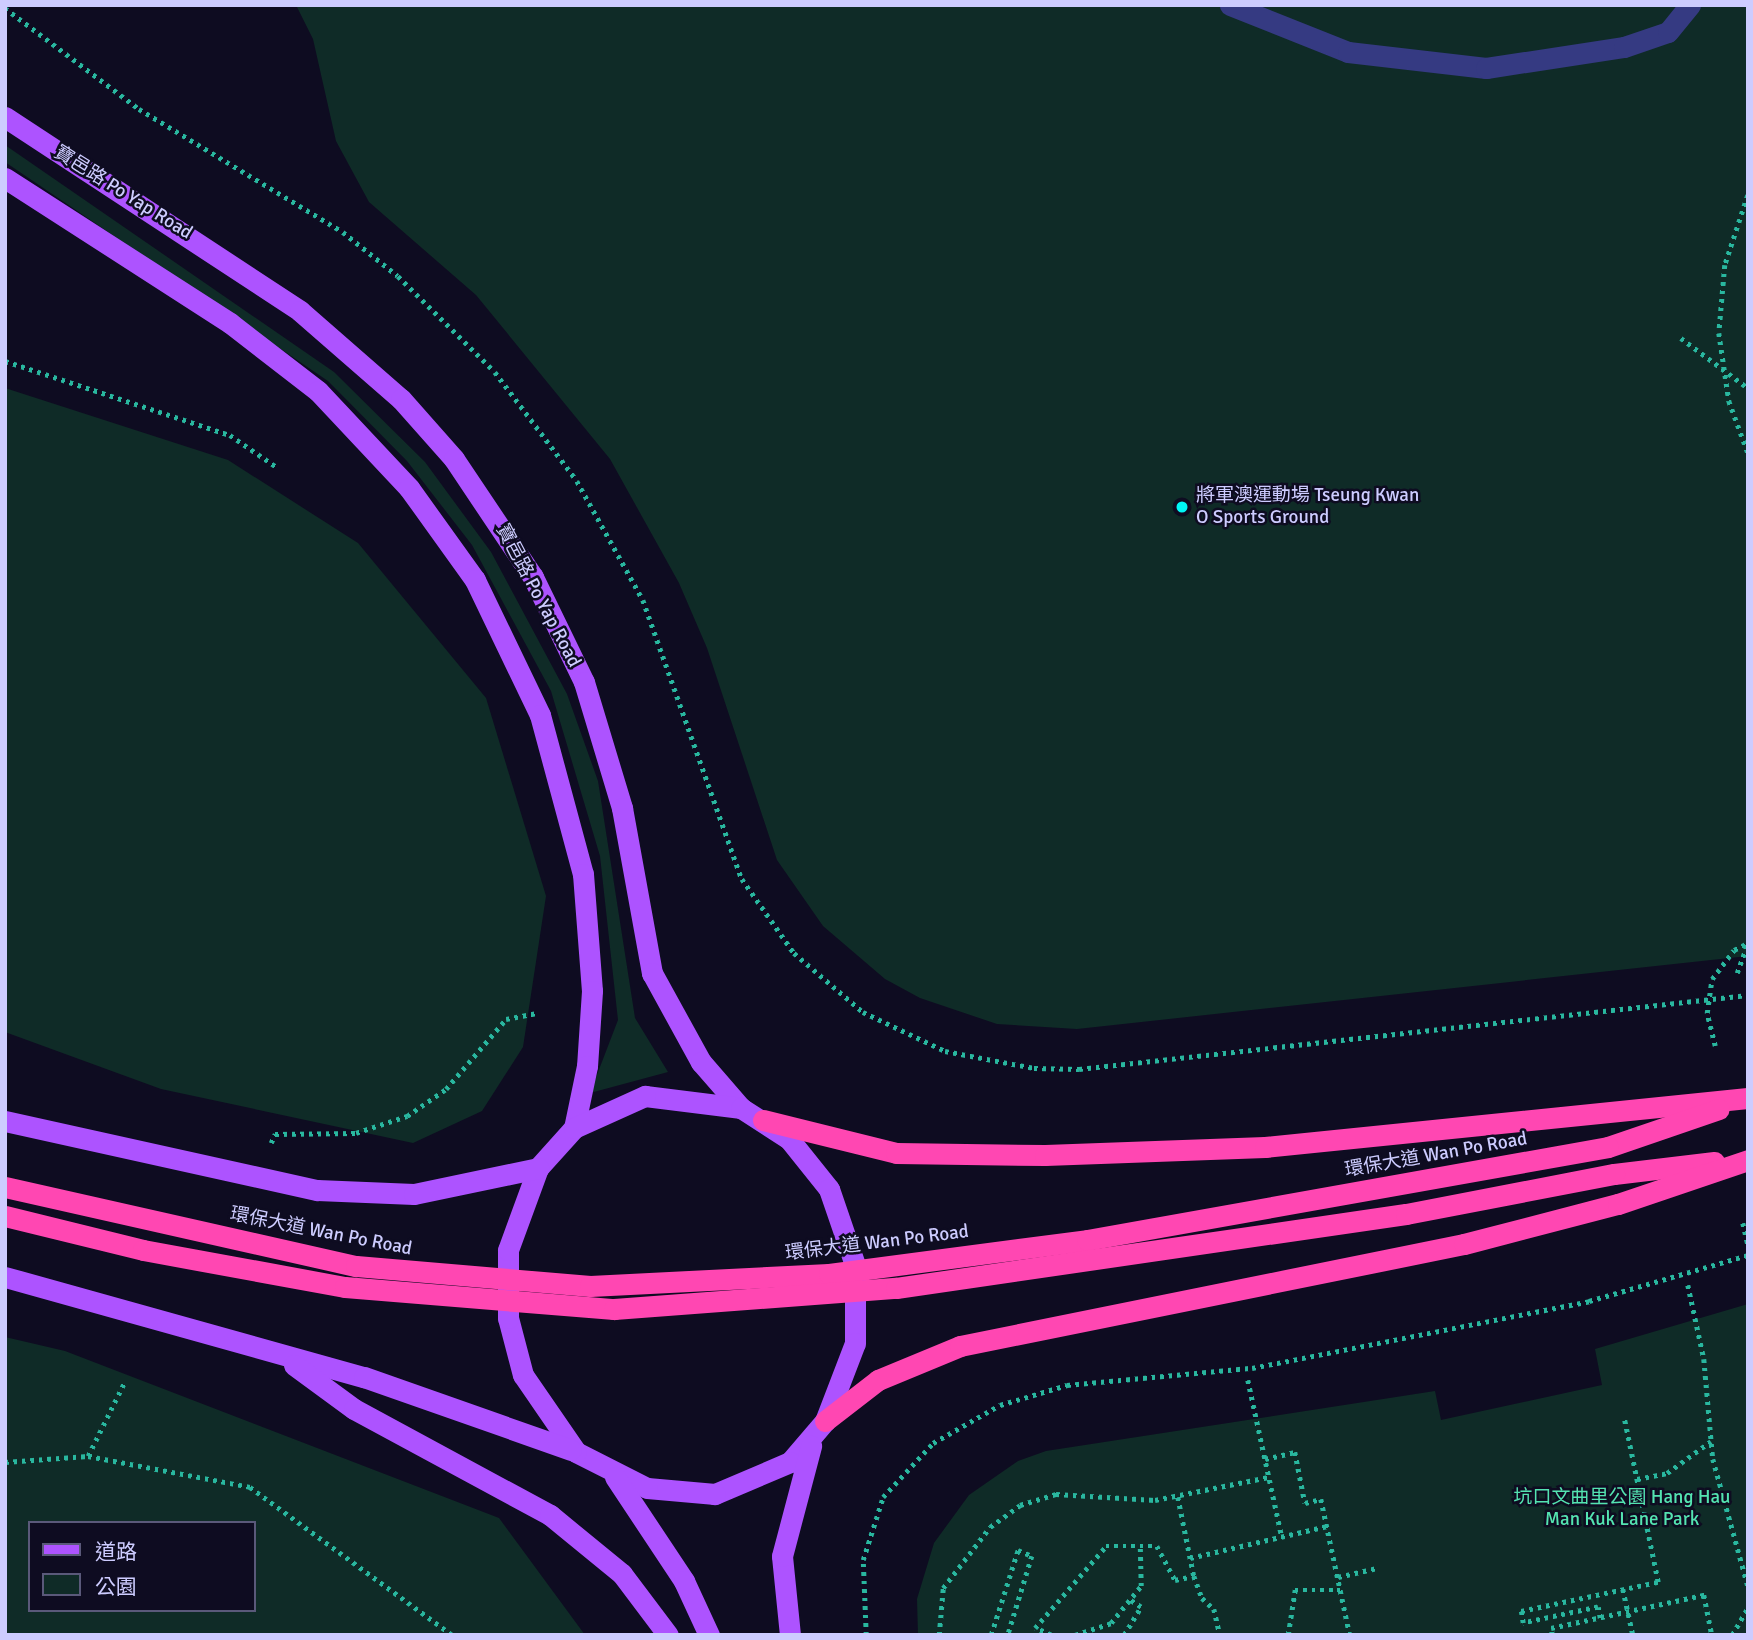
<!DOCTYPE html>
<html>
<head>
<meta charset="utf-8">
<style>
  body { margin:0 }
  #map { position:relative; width:1753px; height:1640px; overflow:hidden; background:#0e0c21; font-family:Signika,"Noto Sans TC",sans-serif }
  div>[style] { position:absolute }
  .green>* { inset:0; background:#0f2b27 }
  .path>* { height:4.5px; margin-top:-2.25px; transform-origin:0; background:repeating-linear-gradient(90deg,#29b79f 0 3.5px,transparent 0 8.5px) }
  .minor>* { height:21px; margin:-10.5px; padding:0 10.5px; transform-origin:10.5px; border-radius:10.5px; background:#353a82 }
  .major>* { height:21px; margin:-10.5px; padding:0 10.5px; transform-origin:10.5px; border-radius:10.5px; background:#ad53ff }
  .highway>* { height:21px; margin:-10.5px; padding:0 10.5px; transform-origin:10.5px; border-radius:10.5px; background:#ff47b2 }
  .path-bridge>* { height:4.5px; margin-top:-2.25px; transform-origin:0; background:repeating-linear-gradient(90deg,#29b79f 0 3.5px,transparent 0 8.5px) }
  .highway-bridge>* { height:21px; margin:-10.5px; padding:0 10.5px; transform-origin:10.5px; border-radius:10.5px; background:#ff47b2 }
  .dots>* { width:19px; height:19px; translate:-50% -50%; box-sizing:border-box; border:4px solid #0e0c21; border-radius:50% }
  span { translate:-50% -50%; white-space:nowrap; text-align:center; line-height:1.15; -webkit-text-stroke:5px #0e0c21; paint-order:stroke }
  .street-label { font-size:19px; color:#cdccff }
  .poi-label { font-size:19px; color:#cdccff }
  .left { translate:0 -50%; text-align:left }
  .park-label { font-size:19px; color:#54e4b1 }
  .frame { position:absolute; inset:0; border:7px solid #cdccff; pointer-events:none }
  .legend { position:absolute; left:28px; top:1521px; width:228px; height:91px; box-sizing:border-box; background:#0e0c21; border:2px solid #5a597a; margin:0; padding:9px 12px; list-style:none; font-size:21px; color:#cdccff }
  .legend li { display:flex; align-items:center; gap:14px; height:35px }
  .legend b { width:35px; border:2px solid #5a597a }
</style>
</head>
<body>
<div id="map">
  <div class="green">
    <div style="clip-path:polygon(296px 5px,1748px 5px,1748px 956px,1077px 1029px,997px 1024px,920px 998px,885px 979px,823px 926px,777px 860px,707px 648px,679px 583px,610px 459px,476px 295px,369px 202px,336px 141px,313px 39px)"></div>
    <div style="clip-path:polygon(5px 145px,334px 372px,425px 462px,491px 552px,567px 694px,598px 781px,635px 1018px,668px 1072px,590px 1093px,618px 1020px,600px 856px,551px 691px,472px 545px,407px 461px,328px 381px,5px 162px)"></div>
    <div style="clip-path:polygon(5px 388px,228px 460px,358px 543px,486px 698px,546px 896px,523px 1047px,482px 1111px,413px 1143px,161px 1089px,5px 1032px)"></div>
    <div style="clip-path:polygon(1748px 1304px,1748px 1635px,918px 1635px,917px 1599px,934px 1543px,969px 1495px,1018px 1461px,1046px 1451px,1435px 1391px,1441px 1420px,1602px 1385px,1595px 1349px)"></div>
    <div style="clip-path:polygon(evenodd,5px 1337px,65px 1351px,499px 1518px,585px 1635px,5px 1635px,5px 1337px,30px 1523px,254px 1523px,254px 1610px,30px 1610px,30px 1523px)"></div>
  </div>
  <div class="path">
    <div style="left:5px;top:8px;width:168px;rotate:37deg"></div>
    <div style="left:139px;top:109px;width:238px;rotate:31.1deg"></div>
    <div style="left:343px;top:232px;width:70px;rotate:38.7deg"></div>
    <div style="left:398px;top:276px;width:136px;rotate:44.7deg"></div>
    <div style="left:495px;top:372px;width:136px;rotate:53deg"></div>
    <div style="left:577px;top:481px;width:136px;rotate:61deg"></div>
    <div style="left:643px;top:600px;width:296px;rotate:70.5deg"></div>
    <div style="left:742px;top:879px;width:90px;rotate:54.9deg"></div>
    <div style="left:794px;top:953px;width:91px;rotate:40.5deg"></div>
    <div style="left:863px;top:1012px;width:91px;rotate:25.4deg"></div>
    <div style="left:945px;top:1051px;width:91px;rotate:10.8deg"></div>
    <div style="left:1034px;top:1068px;width:45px;rotate:1.3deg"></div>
    <div style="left:1079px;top:1069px;width:673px;rotate:-6.31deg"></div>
    <div style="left:1748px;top:195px;width:74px;rotate:108.2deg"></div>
    <div style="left:1725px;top:265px;width:68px;rotate:95deg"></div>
    <div style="left:1719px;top:333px;width:69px;rotate:81.6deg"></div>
    <div style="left:1729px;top:401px;width:55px;rotate:69.9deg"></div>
    <div style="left:5px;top:361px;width:237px;rotate:18.2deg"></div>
    <div style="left:230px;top:435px;width:58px;rotate:34.5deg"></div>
    <div style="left:1737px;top:973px;width:30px;rotate:-70deg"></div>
    <div style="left:1715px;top:1046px;width:34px;rotate:-104deg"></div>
    <div style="left:1707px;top:1013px;width:34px;rotate:-82deg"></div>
    <div style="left:1712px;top:979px;width:36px;rotate:-53deg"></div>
    <div style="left:1734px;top:950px;width:16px;rotate:-27deg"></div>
    <div style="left:271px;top:1143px;width:10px;rotate:-66deg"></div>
    <div style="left:275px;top:1134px;width:81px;rotate:-0.7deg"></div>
    <div style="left:356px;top:1133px;width:54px;rotate:-18.4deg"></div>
    <div style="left:407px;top:1116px;width:47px;rotate:-34.7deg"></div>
    <div style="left:446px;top:1089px;width:92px;rotate:-49.4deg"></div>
    <div style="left:506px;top:1019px;width:33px;rotate:-11deg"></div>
    <div style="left:1743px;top:1223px;width:23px;rotate:77deg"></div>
    <div style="left:1688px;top:1285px;width:76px;rotate:77.8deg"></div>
    <div style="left:1704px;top:1359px;width:100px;rotate:84.9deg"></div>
    <div style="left:1713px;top:1459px;width:132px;rotate:74.6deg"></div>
    <div style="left:1248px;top:1380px;width:161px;rotate:77.8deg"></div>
    <div style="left:88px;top:1456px;width:81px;rotate:-63.7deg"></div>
    <div style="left:1265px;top:1459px;width:31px;rotate:-13deg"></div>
    <div style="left:1295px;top:1452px;width:52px;rotate:78.9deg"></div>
    <div style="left:1305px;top:1503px;width:16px;rotate:-14deg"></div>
    <div style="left:1321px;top:1499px;width:139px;rotate:78deg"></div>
    <div style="left:5px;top:1462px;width:83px;rotate:-4.1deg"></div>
    <div style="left:88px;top:1456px;width:165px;rotate:10.8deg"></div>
    <div style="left:250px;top:1487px;width:250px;rotate:36.2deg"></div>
    <div style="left:1637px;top:1479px;width:31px;rotate:-11deg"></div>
    <div style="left:1667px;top:1473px;width:54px;rotate:-36deg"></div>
    <div style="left:1178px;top:1497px;width:81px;rotate:78.6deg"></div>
    <div style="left:1194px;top:1576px;width:23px;rotate:70deg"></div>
    <div style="left:1202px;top:1598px;width:16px;rotate:43deg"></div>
    <div style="left:1214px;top:1609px;width:27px;rotate:77deg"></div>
    <div style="left:1190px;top:1558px;width:141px;rotate:-13.1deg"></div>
    <div style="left:1338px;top:1577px;width:39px;rotate:-13deg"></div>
    <div style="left:1623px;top:1589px;width:47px;rotate:77.7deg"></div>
    <div style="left:1600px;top:1618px;width:11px;rotate:-100deg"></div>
    <div style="left:1598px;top:1607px;width:77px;rotate:168deg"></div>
    <div style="left:1523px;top:1623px;width:12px;rotate:-99deg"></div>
    <div style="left:1521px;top:1611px;width:140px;rotate:-12deg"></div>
    <div style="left:1658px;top:1582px;width:167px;rotate:-101.7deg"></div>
    <div style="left:866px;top:1635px;width:75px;rotate:-92.3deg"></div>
    <div style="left:863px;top:1560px;width:66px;rotate:-72.4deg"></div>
    <div style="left:883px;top:1497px;width:74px;rotate:-47.2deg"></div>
    <div style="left:933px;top:1443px;width:77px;rotate:-29.6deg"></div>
    <div style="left:1000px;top:1405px;width:70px;rotate:-16.6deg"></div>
    <div style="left:1067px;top:1385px;width:186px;rotate:-5.3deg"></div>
    <div style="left:1252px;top:1368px;width:344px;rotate:-11.2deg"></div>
    <div style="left:1589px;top:1301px;width:166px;rotate:-16.1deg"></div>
    <div style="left:939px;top:1635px;width:47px;rotate:-85.1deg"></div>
    <div style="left:943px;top:1588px;width:77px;rotate:-52.4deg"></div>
    <div style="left:990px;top:1527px;width:37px;rotate:-36deg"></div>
    <div style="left:1020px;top:1505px;width:38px;rotate:-17deg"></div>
    <div style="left:1056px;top:1494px;width:99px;rotate:3.5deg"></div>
    <div style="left:1155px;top:1500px;width:116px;rotate:-11.4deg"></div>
    <div style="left:991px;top:1635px;width:89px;rotate:-72.4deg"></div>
    <div style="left:1018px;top:1550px;width:15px;rotate:23deg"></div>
    <div style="left:1032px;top:1556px;width:83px;rotate:106.9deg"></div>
    <div style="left:1051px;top:1635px;width:17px;rotate:-156deg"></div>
    <div style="left:1035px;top:1628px;width:108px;rotate:-49.1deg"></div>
    <div style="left:1106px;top:1546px;width:51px"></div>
    <div style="left:1157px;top:1546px;width:38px;rotate:62deg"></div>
    <div style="left:1175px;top:1580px;width:19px;rotate:-12deg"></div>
    <div style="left:1075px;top:1635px;width:38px;rotate:-18deg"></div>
    <div style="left:1111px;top:1623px;width:48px;rotate:-51deg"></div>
    <div style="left:1141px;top:1586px;width:40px;rotate:-91.4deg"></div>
    <div style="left:1124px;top:1635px;width:33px;rotate:-59deg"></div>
    <div style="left:1141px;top:1607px;width:13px;rotate:-148deg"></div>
    <div style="left:1172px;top:1635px;width:47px"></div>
    <div style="left:1288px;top:1635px;width:46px;rotate:-81.2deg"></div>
    <div style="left:1295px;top:1590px;width:45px"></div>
    <div style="left:1552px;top:1635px;width:7px;rotate:-98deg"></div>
    <div style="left:1551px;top:1628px;width:157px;rotate:-12.2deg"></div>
    <div style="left:1704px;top:1595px;width:41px;rotate:78.7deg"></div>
    <div style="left:1732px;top:1635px;width:32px;rotate:-60deg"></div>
  </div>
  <div class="minor">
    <div style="left:1230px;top:5px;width:127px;rotate:21.7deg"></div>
    <div style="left:1348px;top:52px;width:139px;rotate:6.6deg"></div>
    <div style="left:1486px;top:68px;width:140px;rotate:-8.7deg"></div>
    <div style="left:1624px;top:47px;width:46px;rotate:-18.8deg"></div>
    <div style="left:1668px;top:32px;width:35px;rotate:-51deg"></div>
  </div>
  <div class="major">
    <div style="left:5px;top:117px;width:353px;rotate:33.3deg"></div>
    <div style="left:300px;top:311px;width:134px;rotate:41.1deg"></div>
    <div style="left:401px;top:399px;width:80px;rotate:48.5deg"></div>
    <div style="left:454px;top:459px;width:142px;rotate:56.2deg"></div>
    <div style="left:533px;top:577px;width:117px;rotate:64.1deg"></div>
    <div style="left:584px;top:682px;width:132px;rotate:73.2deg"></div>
    <div style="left:622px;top:808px;width:168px;rotate:79.7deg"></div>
    <div style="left:652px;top:973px;width:102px;rotate:61.2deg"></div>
    <div style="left:701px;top:1062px;width:61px;rotate:49deg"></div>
    <div style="left:5px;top:178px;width:268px;rotate:32.8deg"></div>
    <div style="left:230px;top:323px;width:111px;rotate:37.7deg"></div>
    <div style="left:318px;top:391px;width:133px;rotate:46.8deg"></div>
    <div style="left:409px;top:488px;width:113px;rotate:54.3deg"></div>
    <div style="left:475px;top:580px;width:150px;rotate:64.3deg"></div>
    <div style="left:540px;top:715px;width:165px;rotate:74.9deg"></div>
    <div style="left:583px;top:874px;width:117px;rotate:85.6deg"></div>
    <div style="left:592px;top:991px;width:75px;rotate:93.8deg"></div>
    <div style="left:587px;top:1066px;width:63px;rotate:101.8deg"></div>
    <div style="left:645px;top:1096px;width:97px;rotate:7.1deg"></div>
    <div style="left:741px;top:1108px;width:57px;rotate:32.9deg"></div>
    <div style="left:789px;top:1139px;width:64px;rotate:51.3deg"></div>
    <div style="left:829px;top:1189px;width:80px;rotate:71.1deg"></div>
    <div style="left:855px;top:1265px;width:78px;rotate:90deg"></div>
    <div style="left:855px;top:1343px;width:84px;rotate:111deg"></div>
    <div style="left:825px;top:1421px;width:54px;rotate:130.5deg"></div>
    <div style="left:790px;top:1462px;width:82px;rotate:156.9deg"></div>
    <div style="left:715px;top:1494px;width:68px;rotate:-175deg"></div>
    <div style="left:647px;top:1488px;width:80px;rotate:-153.1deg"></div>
    <div style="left:576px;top:1452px;width:93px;rotate:-124.5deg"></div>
    <div style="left:523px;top:1375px;width:59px;rotate:-104.7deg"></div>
    <div style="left:508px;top:1318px;width:68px;rotate:-90deg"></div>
    <div style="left:508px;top:1250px;width:87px;rotate:-69.9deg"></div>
    <div style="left:538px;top:1168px;width:54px;rotate:-48deg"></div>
    <div style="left:574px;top:1128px;width:78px;rotate:-24.3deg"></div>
    <div style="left:5px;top:1121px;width:320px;rotate:12.5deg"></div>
    <div style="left:317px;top:1190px;width:97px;rotate:2.4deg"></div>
    <div style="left:414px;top:1194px;width:127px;rotate:-11.8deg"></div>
    <div style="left:5px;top:1277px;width:373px;rotate:15.6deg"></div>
    <div style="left:364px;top:1377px;width:219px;rotate:19.4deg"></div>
    <div style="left:294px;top:1365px;width:74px;rotate:36.3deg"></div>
    <div style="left:354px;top:1409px;width:223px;rotate:28.4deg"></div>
    <div style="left:550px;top:1515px;width:93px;rotate:39.3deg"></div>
    <div style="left:622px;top:1574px;width:76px;rotate:53deg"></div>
    <div style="left:615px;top:1477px;width:125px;rotate:56.4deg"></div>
    <div style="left:684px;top:1581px;width:60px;rotate:65.2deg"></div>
    <div style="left:790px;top:1635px;width:79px;rotate:-95.8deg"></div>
    <div style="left:782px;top:1556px;width:114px;rotate:-75.2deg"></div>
  </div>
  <div class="highway">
    <div style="left:763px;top:1120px;width:137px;rotate:13.9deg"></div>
    <div style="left:896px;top:1153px;width:149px;rotate:0.8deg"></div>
    <div style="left:1045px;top:1155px;width:220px;rotate:-2.1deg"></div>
    <div style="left:1265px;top:1147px;width:485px;rotate:-5.8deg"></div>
    <div style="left:1608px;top:1147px;width:117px;rotate:-18.9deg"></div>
    <div style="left:1614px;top:1174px;width:101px;rotate:-6.8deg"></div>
    <div style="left:825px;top:1421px;width:67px;rotate:-37.7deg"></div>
    <div style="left:878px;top:1380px;width:89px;rotate:-22.5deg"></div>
    <div style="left:960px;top:1346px;width:514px;rotate:-11.44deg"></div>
    <div style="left:1464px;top:1244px;width:159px;rotate:-14.6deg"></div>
    <div style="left:1618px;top:1204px;width:137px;rotate:-18.7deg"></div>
  </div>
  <div class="path-bridge">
    <div style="left:1681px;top:338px;width:84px;rotate:36.7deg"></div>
  </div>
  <div class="highway-bridge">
    <div style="left:5px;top:1187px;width:360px;rotate:12.7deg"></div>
    <div style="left:356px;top:1266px;width:235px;rotate:4.9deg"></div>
    <div style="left:590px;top:1286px;width:239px;rotate:-2.9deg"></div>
    <div style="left:829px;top:1274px;width:260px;rotate:-7.5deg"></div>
    <div style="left:1087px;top:1240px;width:529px;rotate:-10.12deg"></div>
    <div style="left:5px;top:1216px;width:142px;rotate:13.8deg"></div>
    <div style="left:143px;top:1250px;width:205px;rotate:10.4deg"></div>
    <div style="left:345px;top:1287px;width:270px;rotate:4.7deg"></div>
    <div style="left:614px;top:1309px;width:283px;rotate:-4.3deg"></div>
    <div style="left:896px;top:1288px;width:515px;rotate:-8.26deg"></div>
    <div style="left:1406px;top:1214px;width:212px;rotate:-10.9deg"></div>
  </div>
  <div class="dots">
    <div style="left:1182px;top:507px;background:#00f7f6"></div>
  </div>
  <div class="street-label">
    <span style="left:123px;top:193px;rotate:32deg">寶邑路 Po Yap Road</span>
    <span style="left:538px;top:596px;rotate:62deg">寶邑路 Po Yap Road</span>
    <span style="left:1436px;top:1155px;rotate:-10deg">環保大道 Wan Po Road</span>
    <span style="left:321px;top:1232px;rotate:11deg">環保大道 Wan Po Road</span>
    <span style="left:877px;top:1243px;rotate:-7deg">環保大道 Wan Po Road</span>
  </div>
  <div class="poi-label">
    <span class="left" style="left:1196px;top:507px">將軍澳運動場 Tseung Kwan<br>O Sports Ground</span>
  </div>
  <div class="park-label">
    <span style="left:1622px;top:1509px">坑口文曲里公園 Hang Hau<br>Man Kuk Lane Park</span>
  </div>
  <div class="frame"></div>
  <ul class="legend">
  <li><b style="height:9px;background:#ad53ff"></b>道路</li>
  <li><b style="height:19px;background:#0f2b27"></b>公園</li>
  </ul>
</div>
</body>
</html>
